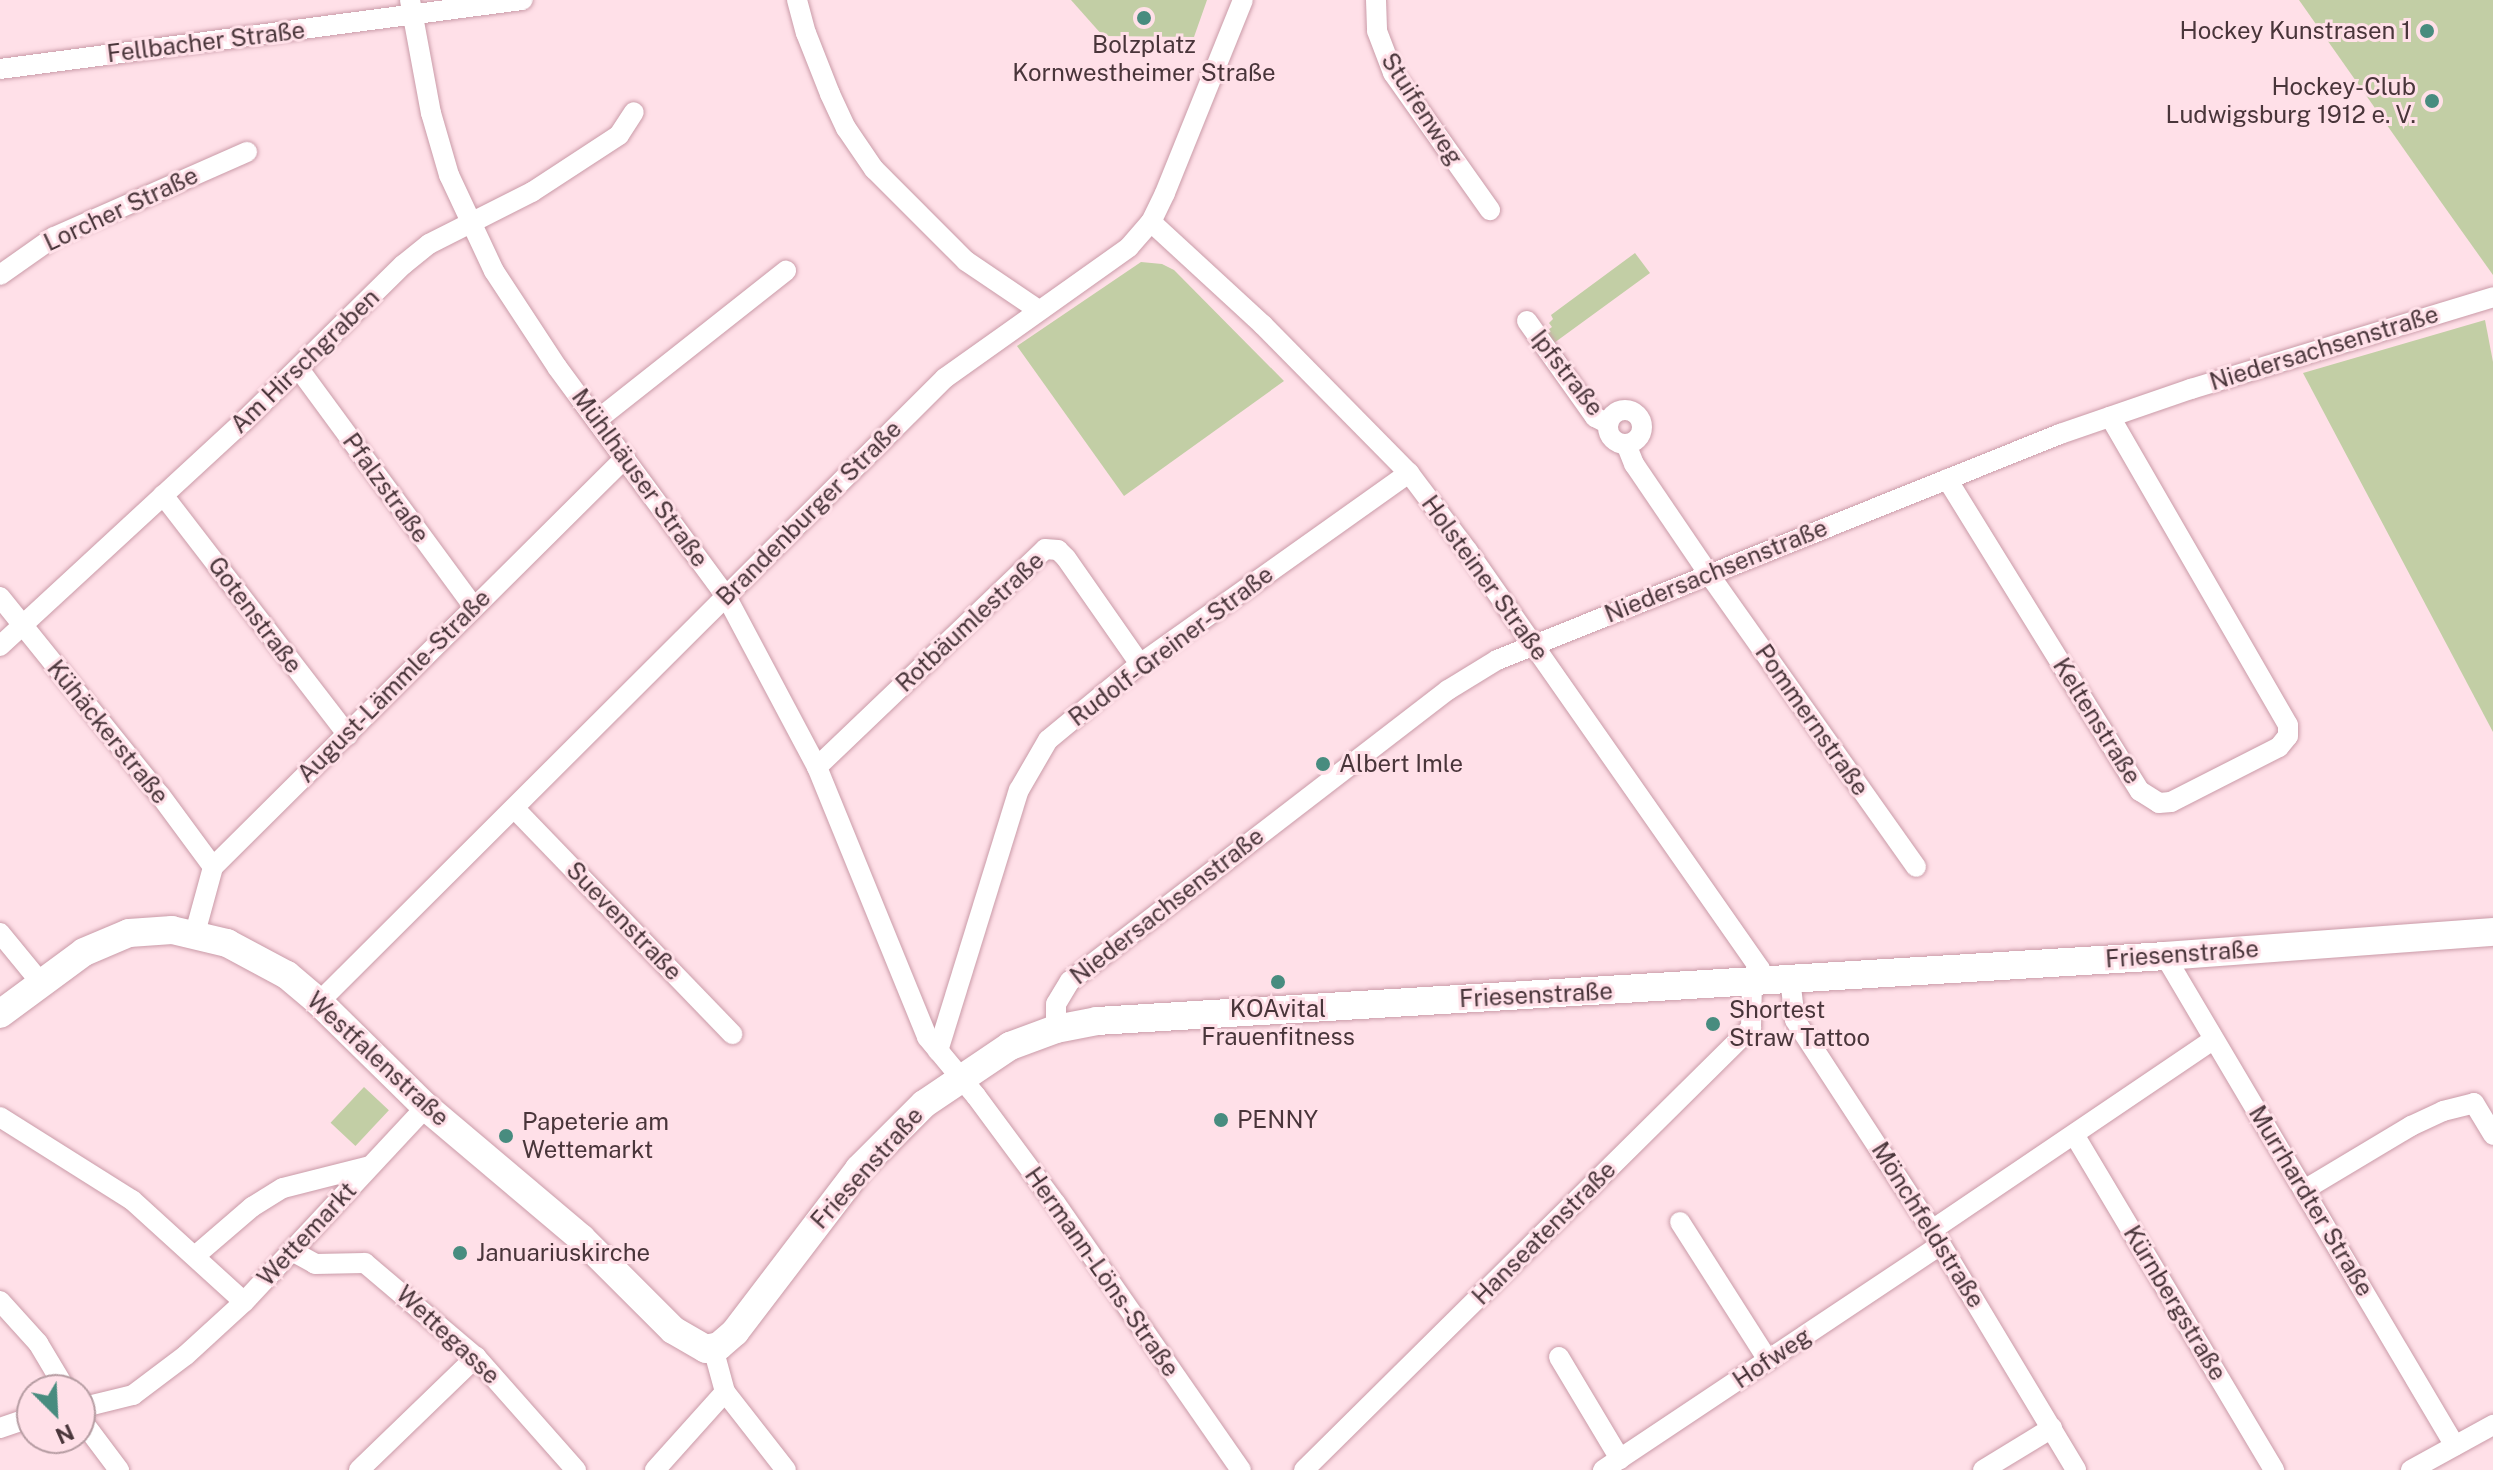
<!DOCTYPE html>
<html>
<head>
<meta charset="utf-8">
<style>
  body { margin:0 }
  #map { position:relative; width:2493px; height:1470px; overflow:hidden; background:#ffe0e8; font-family:"Public Sans",sans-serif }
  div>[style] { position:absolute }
  .green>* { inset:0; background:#c2cea5; transform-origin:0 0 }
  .roads { filter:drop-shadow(0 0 2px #ca9ba8) drop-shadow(0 0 2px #ca9ba8) }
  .street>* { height:20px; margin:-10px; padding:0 10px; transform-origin:10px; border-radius:10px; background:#fff }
  .street>.ring { margin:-10px; padding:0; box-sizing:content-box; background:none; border:20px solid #fff; border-radius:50% }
  .secondary>* { height:28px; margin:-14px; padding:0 14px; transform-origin:14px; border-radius:14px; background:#fff }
  .dots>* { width:22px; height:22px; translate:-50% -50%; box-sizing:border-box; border:4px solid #ffe0e8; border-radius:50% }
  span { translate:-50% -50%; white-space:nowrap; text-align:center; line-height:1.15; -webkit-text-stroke:6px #ffe0e8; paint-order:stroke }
  .poi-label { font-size:24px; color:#49353a }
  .right { translate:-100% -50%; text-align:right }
  .left { translate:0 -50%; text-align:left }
  .street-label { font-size:24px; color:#49353a }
  .north { position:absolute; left:16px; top:1374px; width:80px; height:80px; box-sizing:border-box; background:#ffe0e8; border:2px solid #b69ca2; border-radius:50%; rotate:156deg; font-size:22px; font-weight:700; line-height:32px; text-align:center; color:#49353a }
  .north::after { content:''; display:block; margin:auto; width:28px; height:36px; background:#488c7f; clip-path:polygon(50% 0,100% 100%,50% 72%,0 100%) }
</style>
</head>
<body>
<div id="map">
  <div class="green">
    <div style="clip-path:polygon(1071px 0,1207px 0,1194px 37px,1103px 36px)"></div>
    <div style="clip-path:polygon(2299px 0,2493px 0,2493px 275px,2441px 202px)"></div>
    <div style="clip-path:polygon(1635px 253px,1650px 273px,1554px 343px,1545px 332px,1552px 327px,1549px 323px,1553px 319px,1551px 315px)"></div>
    <div style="clip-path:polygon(1141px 262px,1162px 264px,1174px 270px,1284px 381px,1124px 496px,1017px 346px)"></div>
    <div style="clip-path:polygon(2485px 320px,2493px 362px,2493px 732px,2303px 373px)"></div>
    <div style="left:364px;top:1087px;width:34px;height:49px;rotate:43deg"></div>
  </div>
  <div class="roads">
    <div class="street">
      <div style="left:410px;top:0;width:115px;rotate:79.5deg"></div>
      <div style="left:431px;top:113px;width:65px;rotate:73.8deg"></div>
      <div style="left:449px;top:175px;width:106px;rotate:64.9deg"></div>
      <div style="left:494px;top:271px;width:115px;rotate:56.7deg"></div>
      <div style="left:557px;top:367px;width:285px;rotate:53.6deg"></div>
      <div style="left:726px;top:596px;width:194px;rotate:62deg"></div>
      <div style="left:817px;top:767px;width:292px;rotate:67.8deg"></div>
      <div style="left:927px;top:1037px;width:77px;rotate:50.3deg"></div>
      <div style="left:976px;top:1096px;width:134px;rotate:53.5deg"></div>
      <div style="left:1056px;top:1204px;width:324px;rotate:55.2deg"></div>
      <div style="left:797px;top:0;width:34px;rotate:75deg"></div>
      <div style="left:806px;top:33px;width:66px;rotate:68.5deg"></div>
      <div style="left:830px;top:94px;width:38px;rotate:65deg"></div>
      <div style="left:846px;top:128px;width:50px;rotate:55.7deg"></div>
      <div style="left:874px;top:169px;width:130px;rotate:45deg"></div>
      <div style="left:966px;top:261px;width:86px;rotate:34.1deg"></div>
      <div style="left:1376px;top:0;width:31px;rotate:88deg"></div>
      <div style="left:1377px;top:31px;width:45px;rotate:69.1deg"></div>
      <div style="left:1393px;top:73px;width:168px;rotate:54.7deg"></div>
      <div style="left:0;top:69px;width:527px;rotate:-7.53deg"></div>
      <div style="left:1151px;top:222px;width:152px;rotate:42.6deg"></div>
      <div style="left:1263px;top:325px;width:208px;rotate:45.4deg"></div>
      <div style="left:1409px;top:473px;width:96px;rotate:53deg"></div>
      <div style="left:1467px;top:550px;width:511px;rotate:55.04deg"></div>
      <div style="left:1760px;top:969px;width:12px;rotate:81deg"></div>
      <div style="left:0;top:275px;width:66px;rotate:-35.1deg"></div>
      <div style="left:54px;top:237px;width:211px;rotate:-23.8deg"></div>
      <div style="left:1527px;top:321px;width:118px;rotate:54.7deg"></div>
      <div style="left:1595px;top:417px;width:15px;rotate:28deg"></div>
      <div style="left:299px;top:369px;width:295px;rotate:53.7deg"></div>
      <div class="ring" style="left:1608px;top:410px;width:14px;height:14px"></div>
      <div style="left:597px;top:420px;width:241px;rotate:-38.3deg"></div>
      <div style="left:1626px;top:444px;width:22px;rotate:68deg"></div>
      <div style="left:1634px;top:464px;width:132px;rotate:55.8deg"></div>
      <div style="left:1708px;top:573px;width:360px;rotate:54.7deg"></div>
      <div style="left:1947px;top:479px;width:367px;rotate:58.3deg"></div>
      <div style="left:2140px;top:791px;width:22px;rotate:32deg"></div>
      <div style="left:2159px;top:803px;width:12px;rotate:-5deg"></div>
      <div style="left:2171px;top:802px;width:121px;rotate:-27deg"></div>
      <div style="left:2279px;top:747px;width:14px;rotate:-51deg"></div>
      <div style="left:2288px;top:736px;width:11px;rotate:-90deg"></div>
      <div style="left:2288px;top:725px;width:356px;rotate:-120deg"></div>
      <div style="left:163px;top:495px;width:303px;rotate:52.4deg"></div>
      <div style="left:0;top:597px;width:255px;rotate:51.1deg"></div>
      <div style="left:160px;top:795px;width:89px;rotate:53.6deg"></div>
      <div style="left:0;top:646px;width:329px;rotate:-42.7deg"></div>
      <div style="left:242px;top:423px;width:226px;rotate:-44.5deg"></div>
      <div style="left:403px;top:265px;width:33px;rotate:-39deg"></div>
      <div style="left:429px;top:244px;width:115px;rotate:-26.8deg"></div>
      <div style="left:532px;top:192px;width:104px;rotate:-33.2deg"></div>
      <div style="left:619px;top:135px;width:27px;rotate:-57deg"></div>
      <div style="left:817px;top:767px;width:315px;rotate:-43.7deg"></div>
      <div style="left:1045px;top:549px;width:13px;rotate:4deg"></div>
      <div style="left:1058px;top:550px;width:11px;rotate:45deg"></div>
      <div style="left:1066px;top:558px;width:129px;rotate:55.1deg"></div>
      <div style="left:515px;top:809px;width:313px;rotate:46deg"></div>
      <div style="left:0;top:933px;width:65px;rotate:50.6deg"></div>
      <div style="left:195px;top:933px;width:68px;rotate:-74.7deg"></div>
      <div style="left:213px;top:867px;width:581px;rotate:-44.79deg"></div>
      <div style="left:2165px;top:956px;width:569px;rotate:59.38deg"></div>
      <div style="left:1790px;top:979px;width:41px;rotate:83deg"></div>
      <div style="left:1795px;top:1020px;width:251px;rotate:56.9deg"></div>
      <div style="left:1932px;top:1230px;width:280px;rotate:59deg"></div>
      <div style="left:319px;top:1002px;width:884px;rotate:-44.91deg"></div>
      <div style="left:945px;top:378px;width:226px;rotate:-35.4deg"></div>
      <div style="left:1129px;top:247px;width:33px;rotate:-49deg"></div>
      <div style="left:1151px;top:222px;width:32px;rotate:-64deg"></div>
      <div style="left:1165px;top:193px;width:208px;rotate:-68deg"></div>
      <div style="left:1056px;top:1029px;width:25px;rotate:-90deg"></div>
      <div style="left:1056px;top:1004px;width:27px;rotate:-59deg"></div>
      <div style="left:1070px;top:981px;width:477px;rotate:-37.6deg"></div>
      <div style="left:1448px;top:690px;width:57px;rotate:-31.5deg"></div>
      <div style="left:1497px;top:660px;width:607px;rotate:-21.87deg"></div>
      <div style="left:2060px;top:434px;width:139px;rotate:-19deg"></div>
      <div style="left:2191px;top:389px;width:316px;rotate:-16.9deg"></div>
      <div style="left:938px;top:1051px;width:273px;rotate:-72.8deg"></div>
      <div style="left:1019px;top:790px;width:58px;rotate:-59.9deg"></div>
      <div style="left:1048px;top:740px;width:119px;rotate:-39.6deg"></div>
      <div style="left:1140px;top:664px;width:330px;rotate:-35.4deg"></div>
      <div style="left:0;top:1117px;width:156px;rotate:32.2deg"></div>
      <div style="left:132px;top:1200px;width:151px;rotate:42.3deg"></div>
      <div style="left:2075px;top:1136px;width:389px;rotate:59.2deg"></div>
      <div style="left:2304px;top:1190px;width:125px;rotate:-30.9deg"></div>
      <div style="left:2411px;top:1126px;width:35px;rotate:-25deg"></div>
      <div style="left:2443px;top:1111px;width:32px;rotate:-14deg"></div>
      <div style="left:2474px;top:1103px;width:37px;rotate:59deg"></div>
      <div style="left:1680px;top:1222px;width:164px;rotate:57.5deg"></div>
      <div style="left:1932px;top:1230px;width:339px;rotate:-34.1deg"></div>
      <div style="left:292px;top:1251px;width:26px;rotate:29deg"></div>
      <div style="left:315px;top:1264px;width:50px;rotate:-1.1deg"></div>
      <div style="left:365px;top:1263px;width:145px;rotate:40.3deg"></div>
      <div style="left:476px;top:1357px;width:151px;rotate:48.5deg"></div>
      <div style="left:195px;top:1256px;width:75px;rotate:-40.7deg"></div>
      <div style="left:252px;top:1207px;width:36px;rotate:-32deg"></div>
      <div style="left:283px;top:1188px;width:90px;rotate:-14.2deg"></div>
      <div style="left:0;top:1301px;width:57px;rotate:47.9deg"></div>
      <div style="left:38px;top:1343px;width:55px;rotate:59.2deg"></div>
      <div style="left:713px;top:1348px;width:46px;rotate:74.7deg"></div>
      <div style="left:725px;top:1392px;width:99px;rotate:52deg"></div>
      <div style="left:1559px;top:1357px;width:119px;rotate:59.1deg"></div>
      <div style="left:80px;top:1408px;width:55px;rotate:-13.8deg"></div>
      <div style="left:133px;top:1395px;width:66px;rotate:-37deg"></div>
      <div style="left:186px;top:1355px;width:79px;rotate:-42.4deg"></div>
      <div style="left:244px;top:1302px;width:267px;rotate:-47deg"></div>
      <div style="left:80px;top:1418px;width:65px;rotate:53.1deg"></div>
      <div style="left:0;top:1428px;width:34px;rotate:-19deg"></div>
      <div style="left:359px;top:1470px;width:163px;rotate:-44deg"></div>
      <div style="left:655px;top:1470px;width:105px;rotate:-48.1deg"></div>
      <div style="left:1304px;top:1470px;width:629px;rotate:-44.68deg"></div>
      <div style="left:1751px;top:1028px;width:47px;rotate:-88.8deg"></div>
      <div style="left:1603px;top:1470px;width:406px;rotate:-33.7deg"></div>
      <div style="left:1983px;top:1470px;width:81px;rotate:-31.3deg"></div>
      <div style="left:2411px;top:1470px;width:94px;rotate:-28.8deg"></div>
    </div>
    <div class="secondary">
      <div style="left:0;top:1014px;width:104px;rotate:-36.4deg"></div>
      <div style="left:84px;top:952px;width:49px;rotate:-22.9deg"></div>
      <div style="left:129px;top:933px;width:43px;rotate:-4deg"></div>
      <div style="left:172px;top:930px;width:57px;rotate:13.3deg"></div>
      <div style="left:227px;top:943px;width:68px;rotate:28.1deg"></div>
      <div style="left:287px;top:975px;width:42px;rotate:40.2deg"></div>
      <div style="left:319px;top:1002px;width:150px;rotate:44.5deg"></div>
      <div style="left:426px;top:1107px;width:203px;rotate:40.2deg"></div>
      <div style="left:581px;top:1238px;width:130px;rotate:45deg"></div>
      <div style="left:673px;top:1330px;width:38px;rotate:30deg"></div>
      <div style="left:706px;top:1349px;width:13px;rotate:-13deg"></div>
      <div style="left:719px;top:1346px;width:21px;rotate:-41deg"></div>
      <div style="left:735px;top:1332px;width:205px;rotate:-52.7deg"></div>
      <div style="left:859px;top:1169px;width:92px;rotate:-45deg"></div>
      <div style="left:924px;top:1104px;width:104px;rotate:-34deg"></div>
      <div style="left:1010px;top:1046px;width:49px;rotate:-20.3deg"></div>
      <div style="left:1056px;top:1029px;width:42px;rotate:-11deg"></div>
      <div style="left:1097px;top:1021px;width:1070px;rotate:-3.48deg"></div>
      <div style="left:2165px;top:956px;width:329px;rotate:-4.2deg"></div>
    </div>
  </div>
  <div class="dots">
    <div style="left:1144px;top:18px;background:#488c7f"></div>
    <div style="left:2427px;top:31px;background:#488c7f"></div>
    <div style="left:2432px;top:101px;background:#488c7f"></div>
    <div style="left:1323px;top:764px;background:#488c7f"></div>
    <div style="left:1278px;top:982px;background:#488c7f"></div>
    <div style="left:1713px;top:1024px;background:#488c7f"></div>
    <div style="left:1221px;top:1120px;background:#488c7f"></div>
    <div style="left:506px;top:1136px;background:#488c7f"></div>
    <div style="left:460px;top:1253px;background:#488c7f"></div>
  </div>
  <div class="poi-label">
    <span class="right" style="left:2411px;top:31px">Hockey Kunstrasen 1</span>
    <span style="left:1144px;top:59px">Bolzplatz<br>Kornwestheimer Straße</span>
    <span class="right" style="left:2416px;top:101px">Hockey-Club<br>Ludwigsburg 1912 e. V.</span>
    <span class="left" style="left:1339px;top:764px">Albert Imle</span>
    <span style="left:1278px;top:1023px">KOAvital<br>Frauenfitness</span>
    <span class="left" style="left:1729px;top:1024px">Shortest<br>Straw Tattoo</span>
    <span class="left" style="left:1237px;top:1120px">PENNY</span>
    <span class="left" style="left:522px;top:1136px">Papeterie am<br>Wettemarkt</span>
    <span class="left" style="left:476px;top:1253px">Januariuskirche</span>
  </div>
  <div class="street-label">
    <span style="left:206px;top:42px;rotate:-7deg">Fellbacher Straße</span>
    <span style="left:1422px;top:109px;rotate:57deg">Stuifenweg</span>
    <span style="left:121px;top:209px;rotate:-25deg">Lorcher Straße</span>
    <span style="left:2324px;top:348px;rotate:-17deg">Niedersachsenstraße</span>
    <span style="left:305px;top:361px;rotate:-44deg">Am Hirschgraben</span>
    <span style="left:1567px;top:373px;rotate:52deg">Ipfstraße</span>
    <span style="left:640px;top:478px;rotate:54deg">Mühlhäuser Straße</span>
    <span style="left:386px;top:488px;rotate:54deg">Pfalzstraße</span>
    <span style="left:809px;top:513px;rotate:-45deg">Brandenburger Straße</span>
    <span style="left:1716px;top:571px;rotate:-22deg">Niedersachsenstraße</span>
    <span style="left:1485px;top:578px;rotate:54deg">Holsteiner Straße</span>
    <span style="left:255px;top:615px;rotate:53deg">Gotenstraße</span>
    <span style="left:970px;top:622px;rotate:-43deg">Rotbäumlestraße</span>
    <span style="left:1171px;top:646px;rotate:-37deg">Rudolf-Greiner-Straße</span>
    <span style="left:394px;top:686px;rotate:-45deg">August-Lämmle-Straße</span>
    <span style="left:1812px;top:720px;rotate:55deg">Pommernstraße</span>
    <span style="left:2097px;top:721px;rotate:58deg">Keltenstraße</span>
    <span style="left:108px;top:732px;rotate:51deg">Kühäckerstraße</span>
    <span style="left:1167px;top:906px;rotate:-38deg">Niedersachsenstraße</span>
    <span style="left:624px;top:921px;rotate:46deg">Suevenstraße</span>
    <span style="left:2182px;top:954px;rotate:-4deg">Friesenstraße</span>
    <span style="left:1536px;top:995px;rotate:-3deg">Friesenstraße</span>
    <span style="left:378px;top:1059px;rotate:43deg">Westfalenstraße</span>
    <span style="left:867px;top:1168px;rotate:-48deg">Friesenstraße</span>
    <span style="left:2311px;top:1201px;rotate:59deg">Murrhardter Straße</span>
    <span style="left:1928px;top:1225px;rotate:58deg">Mönchfeldstraße</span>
    <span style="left:1544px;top:1233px;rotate:-45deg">Hanseatenstraße</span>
    <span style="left:307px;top:1234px;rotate:-47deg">Wettemarkt</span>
    <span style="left:1102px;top:1272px;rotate:55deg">Hermann-Löns-Straße</span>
    <span style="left:2175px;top:1303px;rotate:59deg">Kürnbergstraße</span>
    <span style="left:448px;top:1335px;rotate:43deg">Wettegasse</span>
    <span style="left:1772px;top:1358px;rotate:-34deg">Hofweg</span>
  </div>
  <div class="north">N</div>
</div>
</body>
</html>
